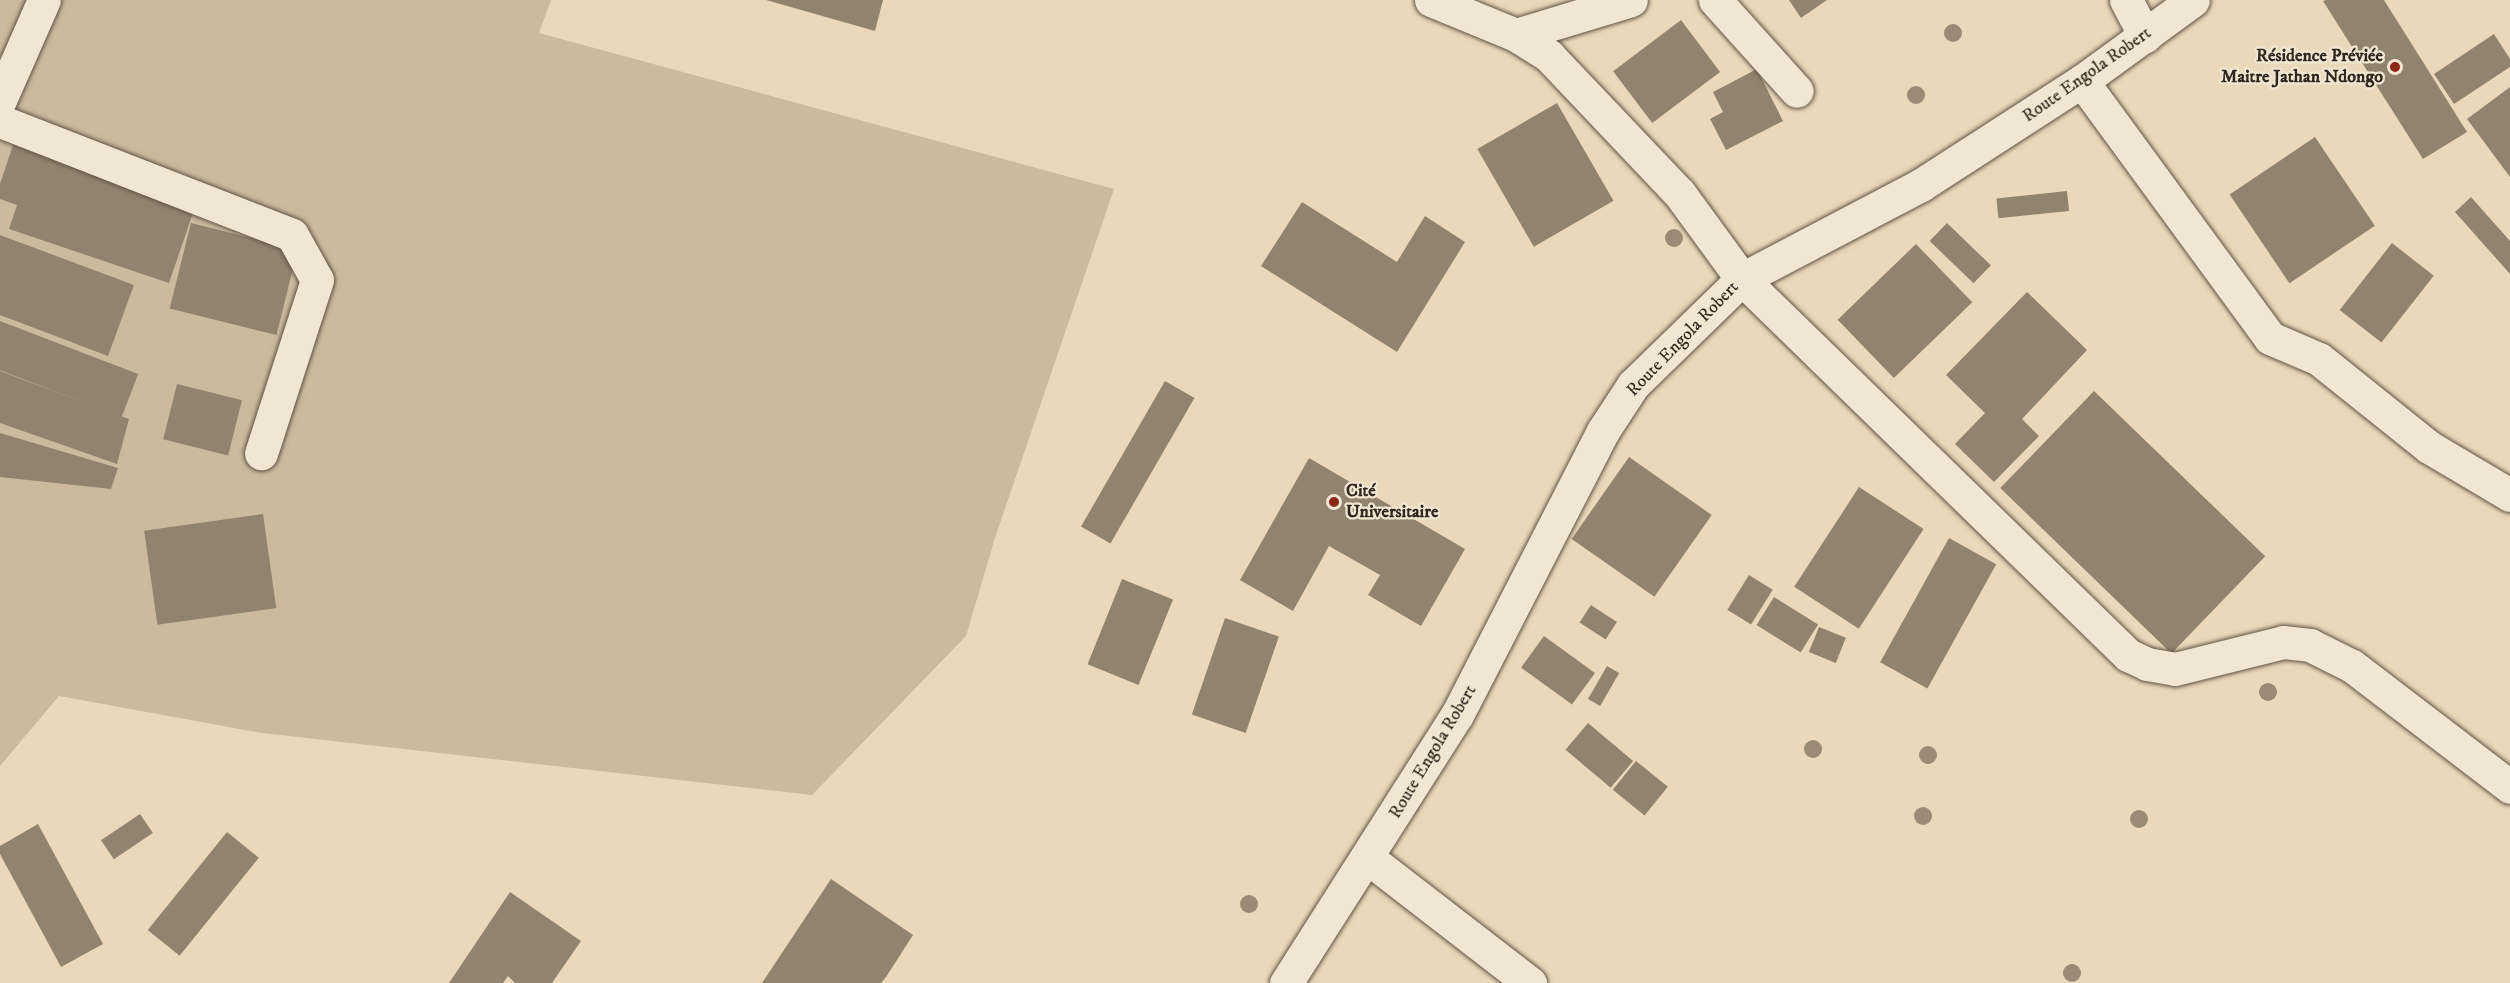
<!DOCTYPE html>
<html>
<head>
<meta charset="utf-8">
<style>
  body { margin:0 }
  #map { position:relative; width:2510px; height:983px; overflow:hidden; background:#e9d9ba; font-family:"IM FELL DW Pica",serif }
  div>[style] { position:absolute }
  .green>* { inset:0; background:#cabb9f }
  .building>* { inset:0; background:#91846f; transform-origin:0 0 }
  .roads { filter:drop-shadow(0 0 2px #605445) drop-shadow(0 0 2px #605445) }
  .minor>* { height:33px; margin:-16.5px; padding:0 16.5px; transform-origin:16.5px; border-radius:16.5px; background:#f1e6d2 }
  .trees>* { width:18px; height:18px; margin:-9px; border-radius:50%; background:#998b76 }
  .dots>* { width:16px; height:16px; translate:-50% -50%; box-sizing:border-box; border:3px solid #f1e6d2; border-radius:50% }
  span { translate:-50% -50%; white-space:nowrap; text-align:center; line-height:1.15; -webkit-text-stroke:4.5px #f1e6d2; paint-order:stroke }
  .poi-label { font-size:18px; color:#32271e; font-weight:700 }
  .right { translate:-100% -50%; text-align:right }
  .left { translate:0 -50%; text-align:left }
  .street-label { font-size:18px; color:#32271e }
</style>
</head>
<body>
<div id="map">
  <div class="green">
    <div style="clip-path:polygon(0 0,551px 0,539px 33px,1114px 189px,995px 538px,966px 636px,812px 795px,262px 733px,59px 696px,0 766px)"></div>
  </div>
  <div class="building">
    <div style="clip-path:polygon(766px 0,883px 0,875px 31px)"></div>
    <div style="clip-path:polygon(1789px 0,1827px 0,1801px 18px)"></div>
    <div style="clip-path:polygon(2326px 0,2384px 0,2467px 132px,2423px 159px,2323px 1px)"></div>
    <div style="left:1681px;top:20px;width:65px;height:85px;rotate:53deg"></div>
    <div style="clip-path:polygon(2494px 34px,2510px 59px,2510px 67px,2454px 104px,2434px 74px)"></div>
    <div style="clip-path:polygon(1757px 69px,1783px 121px,1726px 150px,1710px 119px,1723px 112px,1713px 92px)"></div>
    <div style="clip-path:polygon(2510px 87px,2510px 177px,2467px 119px)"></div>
    <div style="left:1557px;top:103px;width:113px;height:92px;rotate:60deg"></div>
    <div style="left:2315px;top:137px;width:107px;height:103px;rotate:56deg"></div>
    <div style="clip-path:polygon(13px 145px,195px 207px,169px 283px,9px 229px,17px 205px,0 199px,0 184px)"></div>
    <div style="left:2067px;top:191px;width:20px;height:71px;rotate:84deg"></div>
    <div style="clip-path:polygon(2471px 197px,2510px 241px,2510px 274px,2455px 212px)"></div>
    <div style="clip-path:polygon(1302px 202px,1397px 262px,1425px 216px,1465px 242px,1397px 352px,1261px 266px)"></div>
    <div style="left:191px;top:223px;width:110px;height:88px;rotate:14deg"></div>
    <div style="left:1947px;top:223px;width:61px;height:25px;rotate:44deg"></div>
    <div style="clip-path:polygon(0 235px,134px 285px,108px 356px,0 315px)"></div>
    <div style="left:2392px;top:243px;width:53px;height:85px;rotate:38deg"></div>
    <div style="left:1916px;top:244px;width:81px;height:109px;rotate:46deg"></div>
    <div style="clip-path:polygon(2027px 292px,2087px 350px,2022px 419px,2039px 436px,1994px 482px,1955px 444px,1985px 413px,1946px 375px)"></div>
    <div style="left:0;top:321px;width:148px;height:46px;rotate:21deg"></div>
    <div style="clip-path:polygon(0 371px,129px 419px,117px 464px,0 423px)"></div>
    <div style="left:1165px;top:381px;width:34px;height:168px;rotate:30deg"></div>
    <div style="left:177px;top:384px;width:67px;height:57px;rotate:14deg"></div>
    <div style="left:2094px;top:391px;width:238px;height:135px;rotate:44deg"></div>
    <div style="clip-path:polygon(0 433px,118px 468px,111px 489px,0 477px)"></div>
    <div style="left:1629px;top:457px;width:101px;height:100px;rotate:35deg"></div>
    <div style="clip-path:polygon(1309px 458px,1465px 549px,1421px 626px,1368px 595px,1380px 575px,1329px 546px,1293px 611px,1240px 580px)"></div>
    <div style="left:1859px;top:487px;width:77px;height:119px;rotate:33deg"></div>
    <div style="left:263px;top:514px;width:95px;height:120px;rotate:82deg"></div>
    <div style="left:1949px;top:538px;width:54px;height:142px;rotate:29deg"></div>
    <div style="left:1749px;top:575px;width:28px;height:41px;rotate:32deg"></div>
    <div style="left:1122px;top:579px;width:55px;height:92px;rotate:22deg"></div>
    <div style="left:1774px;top:597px;width:52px;height:33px;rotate:32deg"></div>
    <div style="left:1591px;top:605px;width:31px;height:21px;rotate:33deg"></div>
    <div style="left:1225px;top:618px;width:57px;height:102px;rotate:19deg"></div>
    <div style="left:1819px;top:627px;width:29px;height:27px;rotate:22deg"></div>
    <div style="left:1544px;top:636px;width:63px;height:39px;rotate:36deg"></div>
    <div style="left:1607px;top:666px;width:14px;height:38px;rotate:30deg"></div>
    <div style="left:1588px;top:723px;width:59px;height:35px;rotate:40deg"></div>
    <div style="left:1636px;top:761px;width:41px;height:37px;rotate:39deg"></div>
    <div style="left:140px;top:814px;width:23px;height:47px;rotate:56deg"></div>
    <div style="clip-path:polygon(38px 824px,103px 944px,61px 967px,0 854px,0 846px)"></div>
    <div style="left:227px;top:832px;width:41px;height:126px;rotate:39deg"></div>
    <div style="clip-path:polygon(831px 879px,913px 935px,886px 977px,881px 983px,762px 983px)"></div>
    <div style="clip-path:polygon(510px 892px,581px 941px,552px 983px,515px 983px,508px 976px,503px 983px,449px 983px)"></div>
  </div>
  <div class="roads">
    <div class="minor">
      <div style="left:1431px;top:0;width:92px;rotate:22.4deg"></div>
      <div style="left:1516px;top:35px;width:39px;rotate:32deg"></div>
      <div style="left:1549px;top:56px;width:190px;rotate:46.5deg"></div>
      <div style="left:1680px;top:194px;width:105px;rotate:53.9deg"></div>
      <div style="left:1742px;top:279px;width:539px;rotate:44.25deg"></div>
      <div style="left:2128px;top:655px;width:21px;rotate:25deg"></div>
      <div style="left:2147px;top:664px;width:28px;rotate:10deg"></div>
      <div style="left:2175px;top:669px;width:111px;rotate:-14deg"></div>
      <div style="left:2283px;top:642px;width:27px;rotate:6deg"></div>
      <div style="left:2310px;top:645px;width:47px;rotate:26.6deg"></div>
      <div style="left:2352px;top:666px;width:199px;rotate:37.4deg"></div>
      <div style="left:1715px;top:0;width:122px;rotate:48deg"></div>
      <div style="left:2126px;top:0;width:41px;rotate:62.2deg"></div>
      <div style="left:1516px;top:35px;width:120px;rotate:-16.9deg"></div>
      <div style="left:2082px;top:81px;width:318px;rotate:53.8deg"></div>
      <div style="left:2270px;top:338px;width:53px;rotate:23.2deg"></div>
      <div style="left:2319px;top:359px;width:141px;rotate:38.7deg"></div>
      <div style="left:2429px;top:447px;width:94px;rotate:30.7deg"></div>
      <div style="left:0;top:100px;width:109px;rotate:-66.3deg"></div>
      <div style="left:0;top:121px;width:313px;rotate:21.3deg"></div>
      <div style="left:292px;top:235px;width:51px;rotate:60.9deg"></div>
      <div style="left:317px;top:280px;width:182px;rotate:107.9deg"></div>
      <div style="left:1368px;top:858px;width:205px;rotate:37.7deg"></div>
      <div style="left:1286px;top:983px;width:318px;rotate:-57.5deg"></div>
      <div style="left:1457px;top:715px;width:319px;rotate:-62.8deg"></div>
      <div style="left:1603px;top:431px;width:55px;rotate:-56.9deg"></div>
      <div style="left:1633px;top:385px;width:152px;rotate:-44.2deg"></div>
      <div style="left:1742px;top:279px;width:202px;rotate:-27.7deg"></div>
      <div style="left:1921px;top:185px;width:192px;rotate:-32.9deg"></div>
      <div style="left:2082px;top:81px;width:137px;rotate:-36.1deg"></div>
    </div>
  </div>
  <div class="trees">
    <div style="left:1953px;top:33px"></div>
    <div style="left:1916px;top:95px"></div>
    <div style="left:1674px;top:238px"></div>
    <div style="left:2268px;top:692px"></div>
    <div style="left:1813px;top:749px"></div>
    <div style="left:1928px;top:755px"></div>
    <div style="left:1923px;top:816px"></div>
    <div style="left:2139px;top:819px"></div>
    <div style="left:1249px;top:904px"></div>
    <div style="left:2072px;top:973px"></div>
  </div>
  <div class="dots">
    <div style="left:2395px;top:67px;background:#8f2418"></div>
    <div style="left:1334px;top:502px;background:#8f2418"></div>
  </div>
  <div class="poi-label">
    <span class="right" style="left:2383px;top:67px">Résidence Préviée<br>Maitre Jathan Ndongo</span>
    <span class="left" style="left:1346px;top:502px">Cité<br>Universitaire</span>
  </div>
  <div class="street-label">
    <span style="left:2087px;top:75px;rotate:-35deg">Route Engola Robert</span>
    <span style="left:1683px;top:339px;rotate:-46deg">Route Engola Robert</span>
    <span style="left:1433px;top:752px;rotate:-59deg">Route Engola Robert</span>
  </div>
</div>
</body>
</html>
